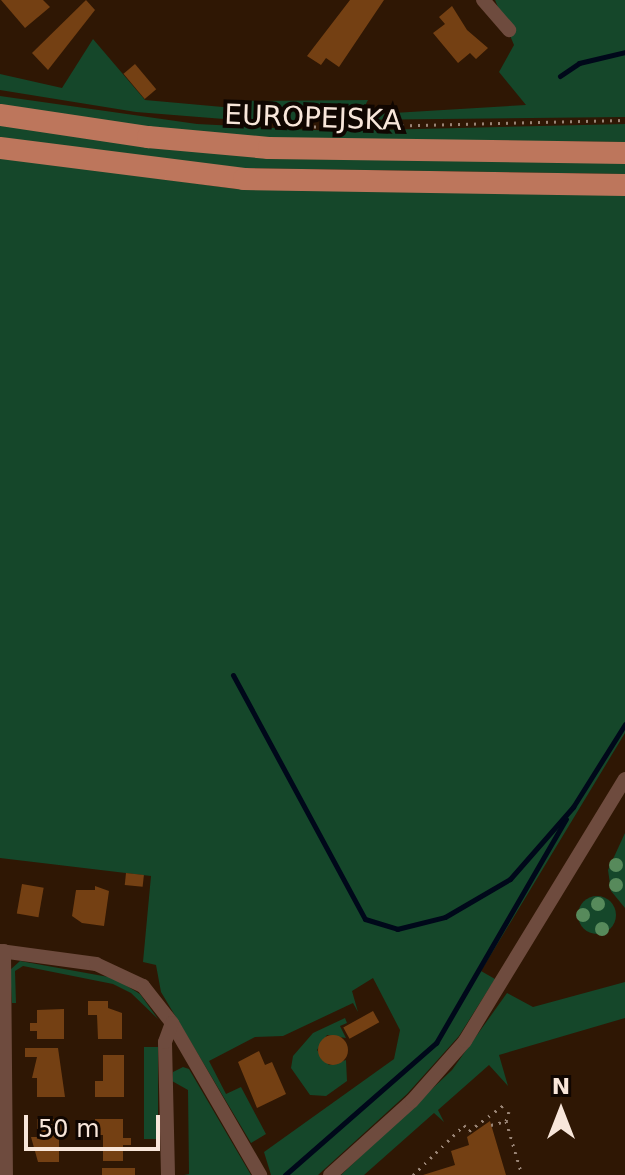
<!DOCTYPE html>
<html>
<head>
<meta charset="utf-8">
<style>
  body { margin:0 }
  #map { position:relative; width:625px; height:1175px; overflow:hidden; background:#2f1704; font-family:"DejaVu Sans",sans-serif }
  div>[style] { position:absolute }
  .green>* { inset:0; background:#15472a; transform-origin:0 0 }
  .round { border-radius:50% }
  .stream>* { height:5px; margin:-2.5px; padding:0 2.5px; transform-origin:2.5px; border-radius:2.5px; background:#00081a }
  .building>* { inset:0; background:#744013; transform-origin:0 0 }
  .path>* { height:3px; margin-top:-1.5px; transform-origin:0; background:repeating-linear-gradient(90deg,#998475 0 2px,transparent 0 8px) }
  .minor>* { height:14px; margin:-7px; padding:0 7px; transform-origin:7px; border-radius:7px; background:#6e4b3e }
  .primary>* { height:22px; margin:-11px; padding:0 11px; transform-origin:11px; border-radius:11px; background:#bd765c }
  .trees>* { width:14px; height:14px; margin:-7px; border-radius:50%; background:#578a5b }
  span { translate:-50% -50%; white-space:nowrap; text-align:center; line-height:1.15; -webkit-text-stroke:8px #100601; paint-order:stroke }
  .street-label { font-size:28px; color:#f8e6da }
  .north { position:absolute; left:521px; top:1071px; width:80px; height:80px; -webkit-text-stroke:6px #100601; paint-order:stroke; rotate:0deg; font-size:22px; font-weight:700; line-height:32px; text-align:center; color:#f8e6da }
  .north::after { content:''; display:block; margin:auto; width:28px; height:36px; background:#f8e6da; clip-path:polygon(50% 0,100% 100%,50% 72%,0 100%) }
  .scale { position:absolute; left:24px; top:1115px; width:136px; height:36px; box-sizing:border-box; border:4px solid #f8e6da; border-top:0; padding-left:10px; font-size:24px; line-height:28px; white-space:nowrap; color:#f8e6da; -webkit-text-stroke:6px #100601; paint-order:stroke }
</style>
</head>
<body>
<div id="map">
  <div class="green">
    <div style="clip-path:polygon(495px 0,625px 0,625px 117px,249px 121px,136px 112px,0 90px,0 74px,62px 88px,93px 39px,145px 100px,234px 108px,238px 101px,368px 100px,360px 115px,526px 105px,499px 72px,514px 45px)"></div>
    <div style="clip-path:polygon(0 96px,197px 124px,335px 131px,625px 124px,625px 142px,265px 138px,135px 126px,0 105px)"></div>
    <div style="clip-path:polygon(0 124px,242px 156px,625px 162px,625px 174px,241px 168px,25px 142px,0 137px)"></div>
    <div style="clip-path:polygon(0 157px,237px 189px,625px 195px,625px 733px,481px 971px,495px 979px,459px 1036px,407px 1094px,318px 1175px,271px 1175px,264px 1152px,394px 1059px,400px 1030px,373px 978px,352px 991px,358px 1012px,353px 1003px,283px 1036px,255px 1037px,209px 1061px,226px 1094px,241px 1087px,266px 1134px,251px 1143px,161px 992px,156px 965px,143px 962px,151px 876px,0 858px)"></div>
    <div style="clip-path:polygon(625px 833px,625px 908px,611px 891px,608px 870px)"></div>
    <div class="round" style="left:578px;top:896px;width:38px;height:38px"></div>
    <div style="clip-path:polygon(20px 961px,114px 978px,140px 994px,158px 1019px,131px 993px,113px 984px,23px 966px,15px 971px,16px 1003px,12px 1003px,10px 970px)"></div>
    <div style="clip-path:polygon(625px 982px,625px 1018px,499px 1055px,508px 1086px,489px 1065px,438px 1110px,444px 1122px,434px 1113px,364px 1175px,341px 1175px,452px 1070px,507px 993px,533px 1007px)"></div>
    <div style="clip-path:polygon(345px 1018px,347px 1023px,340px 1026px,346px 1038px,327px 1035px,317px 1050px,329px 1065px,346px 1060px,347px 1081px,326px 1096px,310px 1095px,291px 1068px,293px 1056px,313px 1033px)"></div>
    <div style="left:144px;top:1047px;width:14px;height:92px"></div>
    <div style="clip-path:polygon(183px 1067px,189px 1069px,251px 1175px,184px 1175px,189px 1174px,188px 1090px,172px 1081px,173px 1072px)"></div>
  </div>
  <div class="stream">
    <div style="left:560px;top:76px;width:23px;rotate:-34deg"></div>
    <div style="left:579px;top:63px;width:47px;rotate:-13.4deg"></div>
    <div style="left:233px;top:675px;width:277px;rotate:61.6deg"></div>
    <div style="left:365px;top:919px;width:34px;rotate:17deg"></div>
    <div style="left:397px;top:929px;width:49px;rotate:-14deg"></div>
    <div style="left:445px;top:917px;width:75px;rotate:-30.3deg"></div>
    <div style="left:510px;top:879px;width:96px;rotate:-48.8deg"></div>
    <div style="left:573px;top:807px;width:98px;rotate:-57.9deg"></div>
    <div style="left:285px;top:1175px;width:201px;rotate:-41.2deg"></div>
    <div style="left:436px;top:1043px;width:259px;rotate:-59.9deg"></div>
  </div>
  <div class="building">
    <div style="clip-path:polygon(1px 0,43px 0,50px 7px,25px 28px)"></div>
    <div style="clip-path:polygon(86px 0,95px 10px,48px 70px,32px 53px)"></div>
    <div style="clip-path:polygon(350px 0,384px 0,339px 67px,326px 58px,321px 65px,307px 56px)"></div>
    <div style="clip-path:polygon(452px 6px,467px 30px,488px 48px,476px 59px,470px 53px,458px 63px,433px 33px,445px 24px,439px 17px)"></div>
    <div style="left:135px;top:64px;width:33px;height:15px;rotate:50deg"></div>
    <div style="left:126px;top:873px;width:18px;height:12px;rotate:6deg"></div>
    <div style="left:22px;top:884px;width:22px;height:30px;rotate:10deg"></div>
    <div style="clip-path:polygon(95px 886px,109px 891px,104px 926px,82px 923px,72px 916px,76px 890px,95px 890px)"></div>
    <div style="clip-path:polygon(88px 1001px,108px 1001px,108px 1008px,122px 1013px,122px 1039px,98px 1039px,97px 1015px,88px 1015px)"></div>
    <div style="clip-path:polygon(64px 1009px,64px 1039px,37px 1039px,37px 1031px,30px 1031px,30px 1023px,37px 1023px,37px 1010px)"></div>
    <div style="left:373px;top:1011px;width:13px;height:34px;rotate:61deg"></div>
    <div class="round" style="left:318px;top:1035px;width:30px;height:30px"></div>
    <div style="clip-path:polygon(25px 1048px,58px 1048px,65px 1097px,37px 1097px,37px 1078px,32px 1078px,37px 1057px,25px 1057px)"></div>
    <div style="clip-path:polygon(259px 1051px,265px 1065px,272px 1062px,286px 1094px,257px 1108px,238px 1062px)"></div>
    <div style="clip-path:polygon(103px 1055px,124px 1055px,124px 1097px,95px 1097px,95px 1081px,103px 1081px)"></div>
    <div style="clip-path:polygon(37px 1119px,66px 1119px,66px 1135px,59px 1135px,59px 1162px,38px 1162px,31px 1137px,37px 1137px)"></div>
    <div style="clip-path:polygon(95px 1119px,123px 1119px,123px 1138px,131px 1138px,131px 1145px,123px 1145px,123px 1161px,103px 1161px,103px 1135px,95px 1135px)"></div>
    <div style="clip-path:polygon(490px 1121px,506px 1175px,423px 1175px,455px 1165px,451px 1151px,469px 1145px,467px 1137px)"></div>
    <div style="left:102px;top:1168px;width:33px;height:7px"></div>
  </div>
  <div class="path">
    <div style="left:242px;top:124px;width:88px;rotate:2deg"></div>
    <div style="left:338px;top:127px;width:287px;rotate:-1.4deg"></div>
    <div style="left:506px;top:1121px;width:10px;rotate:-73deg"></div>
    <div style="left:491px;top:1125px;width:16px;rotate:-15deg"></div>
    <div style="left:506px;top:1121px;width:56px;rotate:73.5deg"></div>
    <div style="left:413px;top:1175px;width:71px;rotate:-44.4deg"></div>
    <div style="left:464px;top:1125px;width:8px;rotate:50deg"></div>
    <div style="left:469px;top:1131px;width:45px;rotate:-36.9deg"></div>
  </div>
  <div class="minor">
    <div style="left:483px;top:0;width:40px;rotate:49deg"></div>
    <div style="left:0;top:951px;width:97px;rotate:7.7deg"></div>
    <div style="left:96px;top:964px;width:52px;rotate:25.1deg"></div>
    <div style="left:143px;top:986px;width:47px;rotate:51.9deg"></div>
    <div style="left:172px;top:1023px;width:176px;rotate:59.9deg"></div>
    <div style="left:4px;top:951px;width:224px;rotate:89.5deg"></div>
    <div style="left:168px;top:1175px;width:133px;rotate:-91.3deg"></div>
    <div style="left:165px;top:1042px;width:20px;rotate:-70deg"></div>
    <div style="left:330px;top:1175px;width:110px;rotate:-42.1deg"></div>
    <div style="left:412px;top:1101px;width:80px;rotate:-48.5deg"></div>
    <div style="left:465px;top:1041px;width:307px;rotate:-58.6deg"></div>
  </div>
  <div class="primary">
    <div style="left:0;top:115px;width:150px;rotate:8.5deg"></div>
    <div style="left:148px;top:137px;width:121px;rotate:5.2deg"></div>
    <div style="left:269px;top:148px;width:356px;rotate:0.8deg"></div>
    <div style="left:0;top:148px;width:246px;rotate:7.2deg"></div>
    <div style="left:244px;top:179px;width:381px;rotate:0.9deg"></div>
  </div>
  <div class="trees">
    <div style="left:616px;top:865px"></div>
    <div style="left:616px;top:885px"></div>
    <div style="left:598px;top:904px"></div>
    <div style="left:583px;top:915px"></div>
    <div style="left:602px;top:929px"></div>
  </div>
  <div class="street-label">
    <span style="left:313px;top:118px;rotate:2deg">EUROPEJSKA</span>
  </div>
  <div class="north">N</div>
  <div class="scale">50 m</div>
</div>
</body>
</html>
